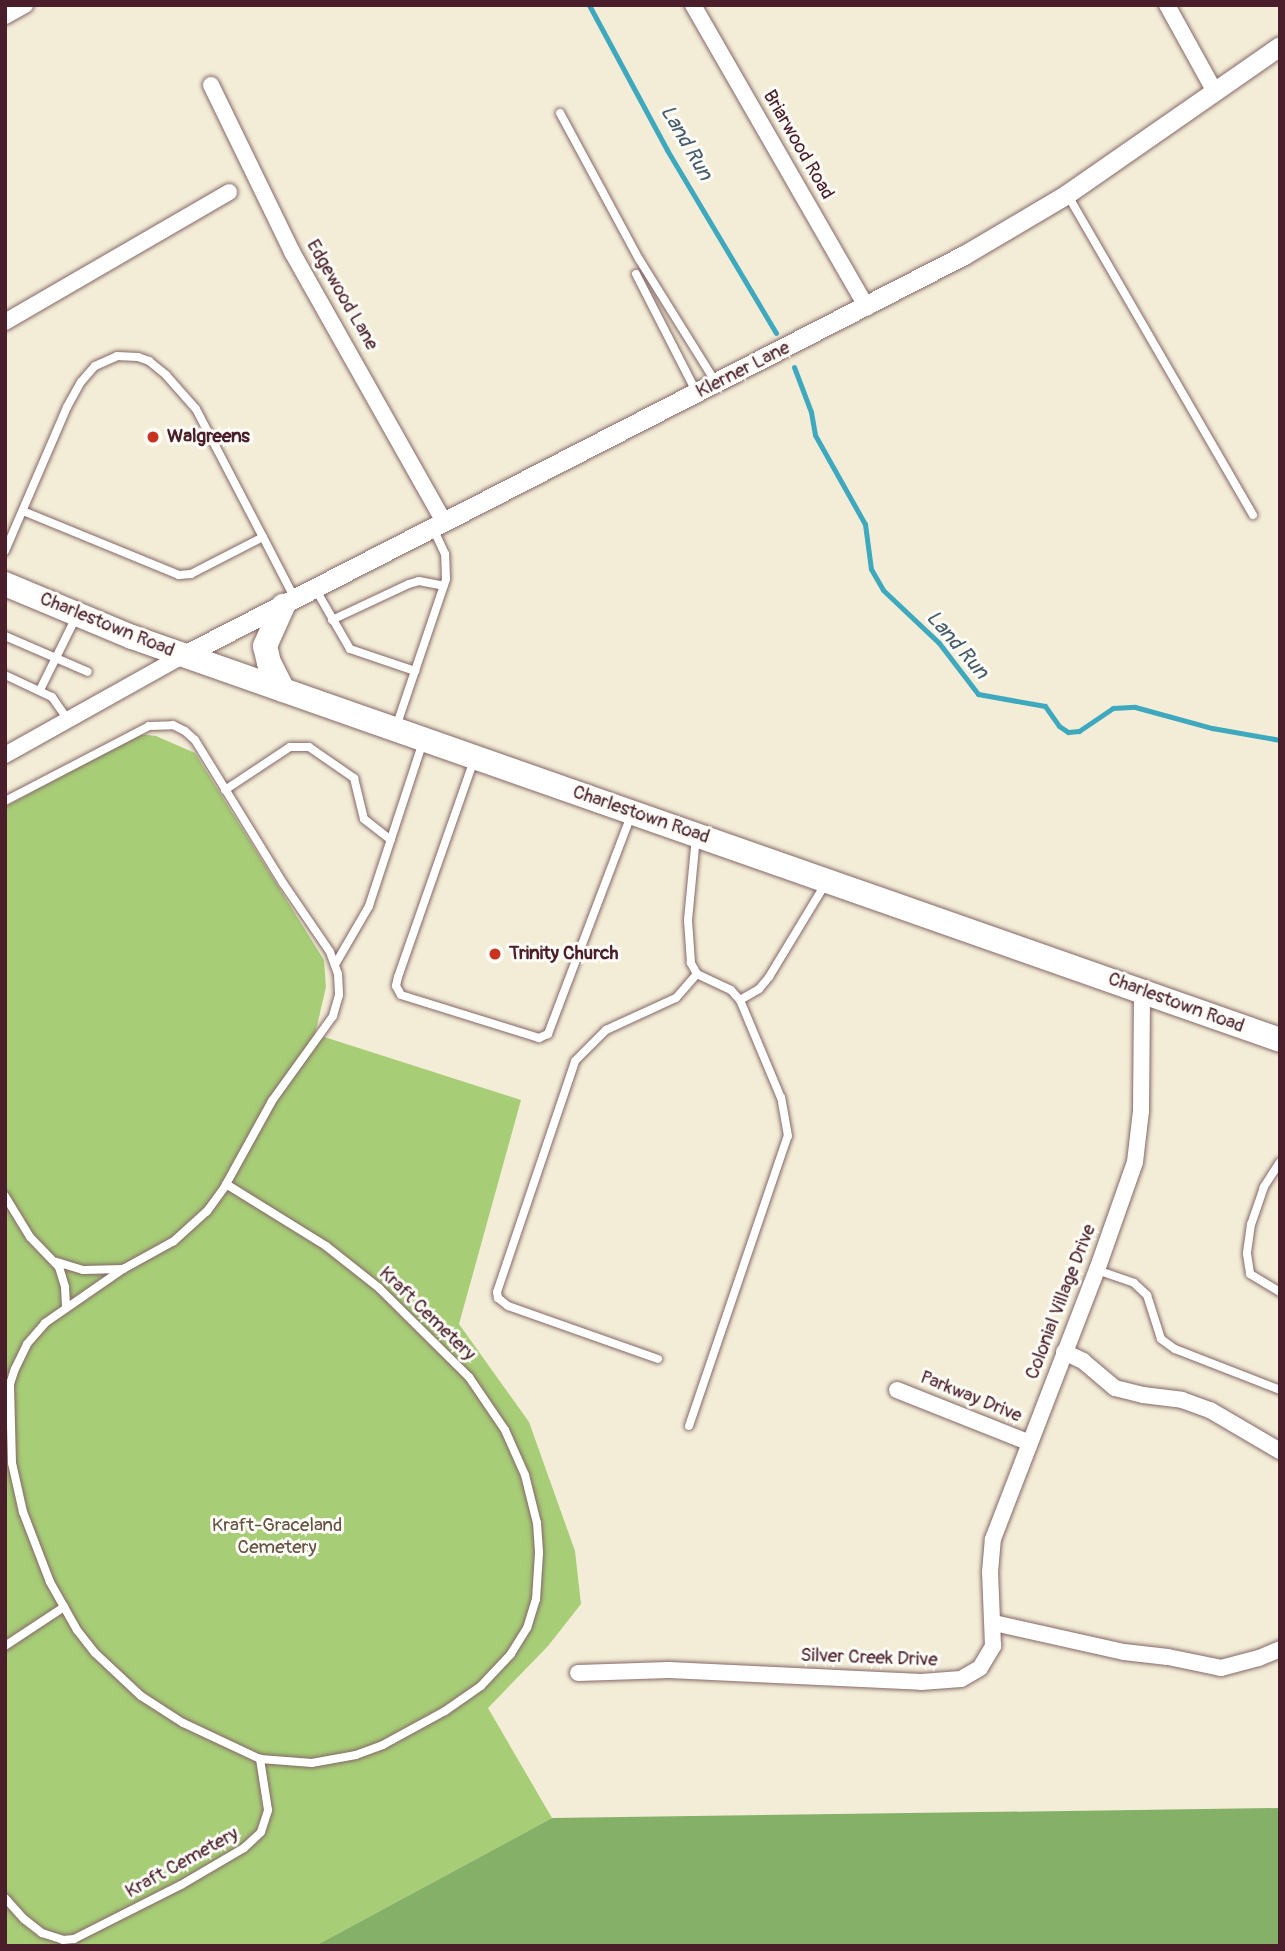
<!DOCTYPE html>
<html>
<head>
<meta charset="utf-8">
<style>
  body { margin:0 }
  #map { position:relative; width:1285px; height:1951px; overflow:hidden; background:#f3edd7; font-family:Pangolin,sans-serif }
  div>[style] { position:absolute }
  .green>* { inset:0; background:#a7cd77 }
  .forest>* { inset:0; background:#85b068 }
  .stream>* { height:5px; margin:-2.5px; padding:0 2.5px; transform-origin:2.5px; border-radius:2.5px; background:#3ea9be }
  .roads { filter:drop-shadow(0 0 2px #856767) drop-shadow(0 0 2px #856767) }
  .service>* { height:8px; margin:-4px; padding:0 4px; transform-origin:4px; border-radius:4px; background:#fff }
  .minor>* { height:16px; margin:-8px; padding:0 8px; transform-origin:8px; border-radius:8px; background:#fff }
  .tertiary>* { height:19px; margin:-9.5px; padding:0 9.5px; transform-origin:9.5px; border-radius:9.5px; background:#fff }
  .primary>* { height:24px; margin:-12px; padding:0 12px; transform-origin:12px; border-radius:12px; background:#fff }
  .dots>* { width:19px; height:19px; translate:-50% -50%; box-sizing:border-box; border:4px solid #fdfcf7; border-radius:50% }
  span { translate:-50% -50%; white-space:nowrap; text-align:center; line-height:1.15; -webkit-text-stroke:6px #fdfcf7; paint-order:stroke }
  .street-label { font-size:19px; color:#4a1f2b }
  .poi-label { font-size:19px; color:#4a1f2b; font-weight:700 }
  .left { translate:0 -50%; text-align:left }
  .park-label { font-size:19px; color:#665342 }
  .water-label { font-size:21px; color:#455d6d; font-style:italic }
  .frame { position:absolute; inset:0; border:7px solid #4a1f2b; pointer-events:none }
</style>
</head>
<body>
<div id="map">
  <div class="green">
    <div style="clip-path:polygon(139px 734px,156px 736px,195px 753px,324px 960px,326px 987px,315px 1034px,521px 1100px,459px 1324px,529px 1422px,575px 1551px,581px 1604px,548px 1646px,488px 1708px,552px 1818px,315px 1946px,5px 1946px,5px 807px)"></div>
  </div>
  <div class="forest">
    <div style="clip-path:polygon(1280px 1808px,1280px 1946px,315px 1946px,552px 1818px)"></div>
  </div>
  <div class="stream">
    <div style="left:589px;top:5px;width:165px;rotate:61.7deg"></div>
    <div style="left:667px;top:150px;width:213px;rotate:59.2deg"></div>
    <div style="left:794px;top:367px;width:48px;rotate:69.3deg"></div>
    <div style="left:811px;top:412px;width:23px;rotate:80deg"></div>
    <div style="left:815px;top:435px;width:102px;rotate:60.7deg"></div>
    <div style="left:865px;top:524px;width:45px;rotate:82.4deg"></div>
    <div style="left:871px;top:569px;width:24px;rotate:60deg"></div>
    <div style="left:883px;top:590px;width:77px;rotate:43.4deg"></div>
    <div style="left:939px;top:643px;width:64px;rotate:52.6deg"></div>
    <div style="left:978px;top:694px;width:68px;rotate:10.2deg"></div>
    <div style="left:1045px;top:706px;width:24px;rotate:55deg"></div>
    <div style="left:1059px;top:726px;width:11px;rotate:34deg"></div>
    <div style="left:1068px;top:732px;width:11px;rotate:-5deg"></div>
    <div style="left:1079px;top:731px;width:41px;rotate:-34.1deg"></div>
    <div style="left:1113px;top:708px;width:22px;rotate:-3deg"></div>
    <div style="left:1135px;top:707px;width:80px;rotate:15.3deg"></div>
    <div style="left:1212px;top:728px;width:69px;rotate:10deg"></div>
  </div>
  <div class="roads">
    <div class="service">
      <div style="left:560px;top:113px;width:166px;rotate:61.6deg"></div>
      <div style="left:639px;top:259px;width:144px;rotate:58.1deg"></div>
      <div style="left:1067px;top:194px;width:371px;rotate:59.9deg"></div>
      <div style="left:636px;top:274px;width:131px;rotate:62.9deg"></div>
      <div style="left:263px;top:537px;width:68px;rotate:62.7deg"></div>
      <div style="left:5px;top:551px;width:157px;rotate:-66.7deg"></div>
      <div style="left:67px;top:407px;width:29px;rotate:-61deg"></div>
      <div style="left:81px;top:382px;width:21px;rotate:-49deg"></div>
      <div style="left:95px;top:366px;width:24px;rotate:-24deg"></div>
      <div style="left:117px;top:356px;width:21px;rotate:3deg"></div>
      <div style="left:138px;top:357px;width:12px;rotate:20deg"></div>
      <div style="left:149px;top:361px;width:22px;rotate:39deg"></div>
      <div style="left:166px;top:375px;width:45px;rotate:48.6deg"></div>
      <div style="left:196px;top:409px;width:144px;rotate:62.4deg"></div>
      <div style="left:263px;top:537px;width:81px;rotate:152.8deg"></div>
      <div style="left:191px;top:574px;width:12px;rotate:175deg"></div>
      <div style="left:179px;top:575px;width:169px;rotate:-157.7deg"></div>
      <div style="left:316px;top:590px;width:68px;rotate:60deg"></div>
      <div style="left:350px;top:649px;width:69px;rotate:18.7deg"></div>
      <div style="left:332px;top:620px;width:85px;rotate:-25.1deg"></div>
      <div style="left:409px;top:584px;width:10px;rotate:-17deg"></div>
      <div style="left:419px;top:581px;width:25px;rotate:11deg"></div>
      <div style="left:5px;top:636px;width:90px;rotate:23.4deg"></div>
      <div style="left:5px;top:675px;width:52px;rotate:25.1deg"></div>
      <div style="left:52px;top:697px;width:29px;rotate:55deg"></div>
      <div style="left:40px;top:690px;width:81px;rotate:-63.7deg"></div>
      <div style="left:396px;top:727px;width:156px;rotate:-71.3deg"></div>
      <div style="left:446px;top:579px;width:25px;rotate:-92deg"></div>
      <div style="left:445px;top:554px;width:29px;rotate:-115deg"></div>
      <div style="left:474px;top:760px;width:230px;rotate:109.3deg"></div>
      <div style="left:398px;top:977px;width:9px;rotate:103deg"></div>
      <div style="left:396px;top:986px;width:10px;rotate:61deg"></div>
      <div style="left:401px;top:995px;width:145px;rotate:17.3deg"></div>
      <div style="left:539px;top:1038px;width:10px;rotate:-24deg"></div>
      <div style="left:548px;top:1034px;width:233px;rotate:-69.2deg"></div>
      <div style="left:225px;top:790px;width:78px;rotate:-33.5deg"></div>
      <div style="left:290px;top:747px;width:19px"></div>
      <div style="left:309px;top:747px;width:55px;rotate:34.6deg"></div>
      <div style="left:354px;top:778px;width:42px;rotate:76.3deg"></div>
      <div style="left:364px;top:819px;width:34px;rotate:38deg"></div>
      <div style="left:5px;top:801px;width:162px;rotate:-27.5deg"></div>
      <div style="left:149px;top:726px;width:24px;rotate:-2deg"></div>
      <div style="left:173px;top:725px;width:13px;rotate:27deg"></div>
      <div style="left:185px;top:731px;width:13px;rotate:42deg"></div>
      <div style="left:195px;top:740px;width:168px;rotate:58.4deg"></div>
      <div style="left:283px;top:883px;width:83px;rotate:55.7deg"></div>
      <div style="left:330px;top:952px;width:23px;rotate:70deg"></div>
      <div style="left:338px;top:974px;width:21px;rotate:87deg"></div>
      <div style="left:339px;top:995px;width:22px;rotate:106deg"></div>
      <div style="left:333px;top:1016px;width:105px;rotate:125.7deg"></div>
      <div style="left:272px;top:1101px;width:99px;rotate:118.9deg"></div>
      <div style="left:224px;top:1188px;width:29px;rotate:126deg"></div>
      <div style="left:207px;top:1211px;width:45px;rotate:137.7deg"></div>
      <div style="left:174px;top:1241px;width:58px;rotate:151.2deg"></div>
      <div style="left:123px;top:1269px;width:40px;rotate:178.6deg"></div>
      <div style="left:83px;top:1270px;width:28px;rotate:-163deg"></div>
      <div style="left:336px;top:963px;width:66px;rotate:-59.9deg"></div>
      <div style="left:369px;top:906px;width:173px;rotate:-71.8deg"></div>
      <div style="left:740px;top:1000px;width:22px;rotate:-30deg"></div>
      <div style="left:759px;top:989px;width:16px;rotate:-50deg"></div>
      <div style="left:769px;top:977px;width:110px;rotate:-58.8deg"></div>
      <div style="left:1280px;top:1162px;width:30px;rotate:123deg"></div>
      <div style="left:1264px;top:1187px;width:39px;rotate:109deg"></div>
      <div style="left:1251px;top:1224px;width:30px;rotate:98deg"></div>
      <div style="left:1247px;top:1254px;width:20px;rotate:81deg"></div>
      <div style="left:1250px;top:1274px;width:35px;rotate:31deg"></div>
      <div style="left:226px;top:1184px;width:118px;rotate:31.8deg"></div>
      <div style="left:326px;top:1246px;width:68px;rotate:38.4deg"></div>
      <div style="left:379px;top:1288px;width:127px;rotate:44.7deg"></div>
      <div style="left:469px;top:1377px;width:64px;rotate:55.8deg"></div>
      <div style="left:505px;top:1430px;width:49px;rotate:66deg"></div>
      <div style="left:525px;top:1475px;width:49px;rotate:76deg"></div>
      <div style="left:537px;top:1523px;width:30px;rotate:86deg"></div>
      <div style="left:539px;top:1553px;width:46px;rotate:93.7deg"></div>
      <div style="left:536px;top:1599px;width:30px;rotate:107deg"></div>
      <div style="left:527px;top:1628px;width:31px;rotate:122deg"></div>
      <div style="left:511px;top:1654px;width:44px;rotate:133.2deg"></div>
      <div style="left:481px;top:1686px;width:44px;rotate:145.2deg"></div>
      <div style="left:445px;top:1711px;width:71px;rotate:151.3deg"></div>
      <div style="left:383px;top:1745px;width:29px;rotate:160deg"></div>
      <div style="left:356px;top:1755px;width:45px;rotate:169.7deg"></div>
      <div style="left:312px;top:1763px;width:52px;rotate:-175.6deg"></div>
      <div style="left:5px;top:1196px;width:48px;rotate:58.6deg"></div>
      <div style="left:30px;top:1237px;width:42px;rotate:46deg"></div>
      <div style="left:59px;top:1267px;width:21px;rotate:73deg"></div>
      <div style="left:65px;top:1287px;width:20px;rotate:87deg"></div>
      <div style="left:1097px;top:1270px;width:39px;rotate:19deg"></div>
      <div style="left:1134px;top:1283px;width:18px;rotate:43deg"></div>
      <div style="left:1147px;top:1295px;width:46px;rotate:72.3deg"></div>
      <div style="left:1161px;top:1339px;width:17px;rotate:36deg"></div>
      <div style="left:1175px;top:1349px;width:113px;rotate:21.3deg"></div>
      <div style="left:658px;top:1359px;width:159px;rotate:-160.5deg"></div>
      <div style="left:508px;top:1306px;width:13px;rotate:-141deg"></div>
      <div style="left:498px;top:1298px;width:6px;rotate:-99deg"></div>
      <div style="left:497px;top:1292px;width:244px;rotate:-71.3deg"></div>
      <div style="left:575px;top:1061px;width:44px;rotate:-45deg"></div>
      <div style="left:606px;top:1030px;width:77px;rotate:-24.6deg"></div>
      <div style="left:676px;top:998px;width:32px;rotate:-49deg"></div>
      <div style="left:689px;top:1426px;width:306px;rotate:-71.2deg"></div>
      <div style="left:788px;top:1136px;width:39px;rotate:-100deg"></div>
      <div style="left:781px;top:1098px;width:106px;rotate:-112.7deg"></div>
      <div style="left:740px;top:1000px;width:13px;rotate:-132deg"></div>
      <div style="left:731px;top:990px;width:38px;rotate:-155deg"></div>
      <div style="left:697px;top:974px;width:13px;rotate:-119deg"></div>
      <div style="left:691px;top:963px;width:43px;rotate:-94deg"></div>
      <div style="left:688px;top:920px;width:83px;rotate:-84.5deg"></div>
      <div style="left:5px;top:1646px;width:71px;rotate:-33.5deg"></div>
      <div style="left:5px;top:1898px;width:28px;rotate:48deg"></div>
      <div style="left:24px;top:1919px;width:23px;rotate:38deg"></div>
      <div style="left:42px;top:1933px;width:22px;rotate:18deg"></div>
      <div style="left:63px;top:1940px;width:11px;rotate:-5deg"></div>
      <div style="left:74px;top:1939px;width:120px;rotate:-26.8deg"></div>
      <div style="left:181px;top:1885px;width:73px;rotate:-30.4deg"></div>
      <div style="left:244px;top:1848px;width:23px;rotate:-43deg"></div>
      <div style="left:261px;top:1832px;width:23px;rotate:-72deg"></div>
      <div style="left:268px;top:1810px;width:52px;rotate:-98.9deg"></div>
      <div style="left:260px;top:1759px;width:85px;rotate:-154.9deg"></div>
      <div style="left:183px;top:1723px;width:50px;rotate:-147.3deg"></div>
      <div style="left:141px;top:1696px;width:63px;rotate:-136.9deg"></div>
      <div style="left:95px;top:1653px;width:29px;rotate:-128deg"></div>
      <div style="left:77px;top:1630px;width:55px;rotate:-119.4deg"></div>
      <div style="left:50px;top:1582px;width:75px;rotate:-111.1deg"></div>
      <div style="left:23px;top:1512px;width:50px;rotate:-102.7deg"></div>
      <div style="left:12px;top:1463px;width:79px;rotate:-91.5deg"></div>
      <div style="left:10px;top:1384px;width:16px;rotate:-72deg"></div>
      <div style="left:15px;top:1369px;width:28px;rotate:-64deg"></div>
      <div style="left:27px;top:1344px;width:28px;rotate:-49deg"></div>
      <div style="left:45px;top:1323px;width:95px;rotate:-34.7deg"></div>
    </div>
    <div class="minor">
      <div style="left:693px;top:5px;width:349px;rotate:60.1deg"></div>
      <div style="left:1167px;top:5px;width:97px;rotate:61.1deg"></div>
      <div style="left:5px;top:16px;width:23px;rotate:-29deg"></div>
      <div style="left:211px;top:85px;width:186px;rotate:64.1deg"></div>
      <div style="left:292px;top:252px;width:310px;rotate:60.6deg"></div>
      <div style="left:5px;top:322px;width:259px;rotate:-30.1deg"></div>
      <div style="left:5px;top:755px;width:205px;rotate:-29.2deg"></div>
      <div style="left:1064px;top:1352px;width:21px;rotate:25deg"></div>
      <div style="left:1083px;top:1361px;width:42px;rotate:40.2deg"></div>
      <div style="left:1115px;top:1388px;width:29px;rotate:14deg"></div>
      <div style="left:1143px;top:1395px;width:39px;rotate:7deg"></div>
      <div style="left:1182px;top:1400px;width:30px;rotate:20deg"></div>
      <div style="left:1210px;top:1410px;width:81px;rotate:30.4deg"></div>
      <div style="left:897px;top:1390px;width:143px;rotate:21.7deg"></div>
      <div style="left:994px;top:1623px;width:133px;rotate:12.6deg"></div>
      <div style="left:1124px;top:1652px;width:44px;rotate:6.5deg"></div>
      <div style="left:1168px;top:1657px;width:54px;rotate:11.7deg"></div>
      <div style="left:1221px;top:1668px;width:39px;rotate:-15deg"></div>
      <div style="left:1259px;top:1658px;width:23px;rotate:-23deg"></div>
      <div style="left:578px;top:1673px;width:91px;rotate:-1.9deg"></div>
      <div style="left:669px;top:1670px;width:252px;rotate:2.7deg"></div>
      <div style="left:921px;top:1682px;width:40px;rotate:-4.3deg"></div>
      <div style="left:961px;top:1679px;width:22px;rotate:-30deg"></div>
      <div style="left:980px;top:1668px;width:26px;rotate:-59deg"></div>
      <div style="left:993px;top:1646px;width:74px;rotate:-92.3deg"></div>
      <div style="left:990px;top:1572px;width:33px;rotate:-85deg"></div>
      <div style="left:993px;top:1539px;width:288px;rotate:-68.9deg"></div>
      <div style="left:1097px;top:1270px;width:114px;rotate:-70.6deg"></div>
      <div style="left:1135px;top:1162px;width:51px;rotate:-83.3deg"></div>
      <div style="left:1141px;top:1111px;width:121px;rotate:-89.5deg"></div>
    </div>
    <div class="tertiary">
      <div style="left:184px;top:655px;width:877px;rotate:-27.15deg"></div>
      <div style="left:964px;top:255px;width:120px;rotate:-30.6deg"></div>
      <div style="left:1067px;top:194px;width:259px;rotate:-34.8deg"></div>
    </div>
    <div class="primary">
      <div style="left:5px;top:584px;width:138px;rotate:22.7deg"></div>
      <div style="left:132px;top:637px;width:1217px;rotate:19.34deg"></div>
      <div style="left:283px;top:690px;width:30px;rotate:-117deg"></div>
      <div style="left:269px;top:663px;width:17px;rotate:-103deg"></div>
      <div style="left:265px;top:646px;width:44px;rotate:-65.8deg"></div>
    </div>
  </div>
  <div class="dots">
    <div style="left:153px;top:437px;background:#c8321e"></div>
    <div style="left:495px;top:954px;background:#c8321e"></div>
  </div>
  <div class="street-label">
    <span style="left:798px;top:145px;rotate:60deg">Briarwood Road</span>
    <span style="left:342px;top:295px;rotate:60deg">Edgewood Lane</span>
    <span style="left:743px;top:370px;rotate:-27deg">Klerner Lane</span>
    <span style="left:107px;top:625px;rotate:22deg">Charlestown Road</span>
    <span style="left:641px;top:815px;rotate:19deg">Charlestown Road</span>
    <span style="left:1176px;top:1003px;rotate:20deg">Charlestown Road</span>
    <span style="left:1061px;top:1302px;rotate:-69deg">Colonial Village Drive</span>
    <span style="left:427px;top:1314px;rotate:44deg">Kraft Cemetery</span>
    <span style="left:971px;top:1397px;rotate:22deg">Parkway Drive</span>
    <span style="left:869px;top:1658px;rotate:2deg">Silver Creek Drive</span>
    <span style="left:182px;top:1863px;rotate:-29deg">Kraft Cemetery</span>
  </div>
  <div class="poi-label">
    <span class="left" style="left:167px;top:437px">Walgreens</span>
    <span class="left" style="left:509px;top:954px">Trinity Church</span>
  </div>
  <div class="park-label">
    <span style="left:277px;top:1537px">Kraft-Graceland<br>Cemetery</span>
  </div>
  <div class="water-label">
    <span style="left:686px;top:143px;rotate:60deg">Land Run</span>
    <span style="left:957px;top:645px;rotate:49deg">Land Run</span>
  </div>
  <div class="frame"></div>
</div>
</body>
</html>
